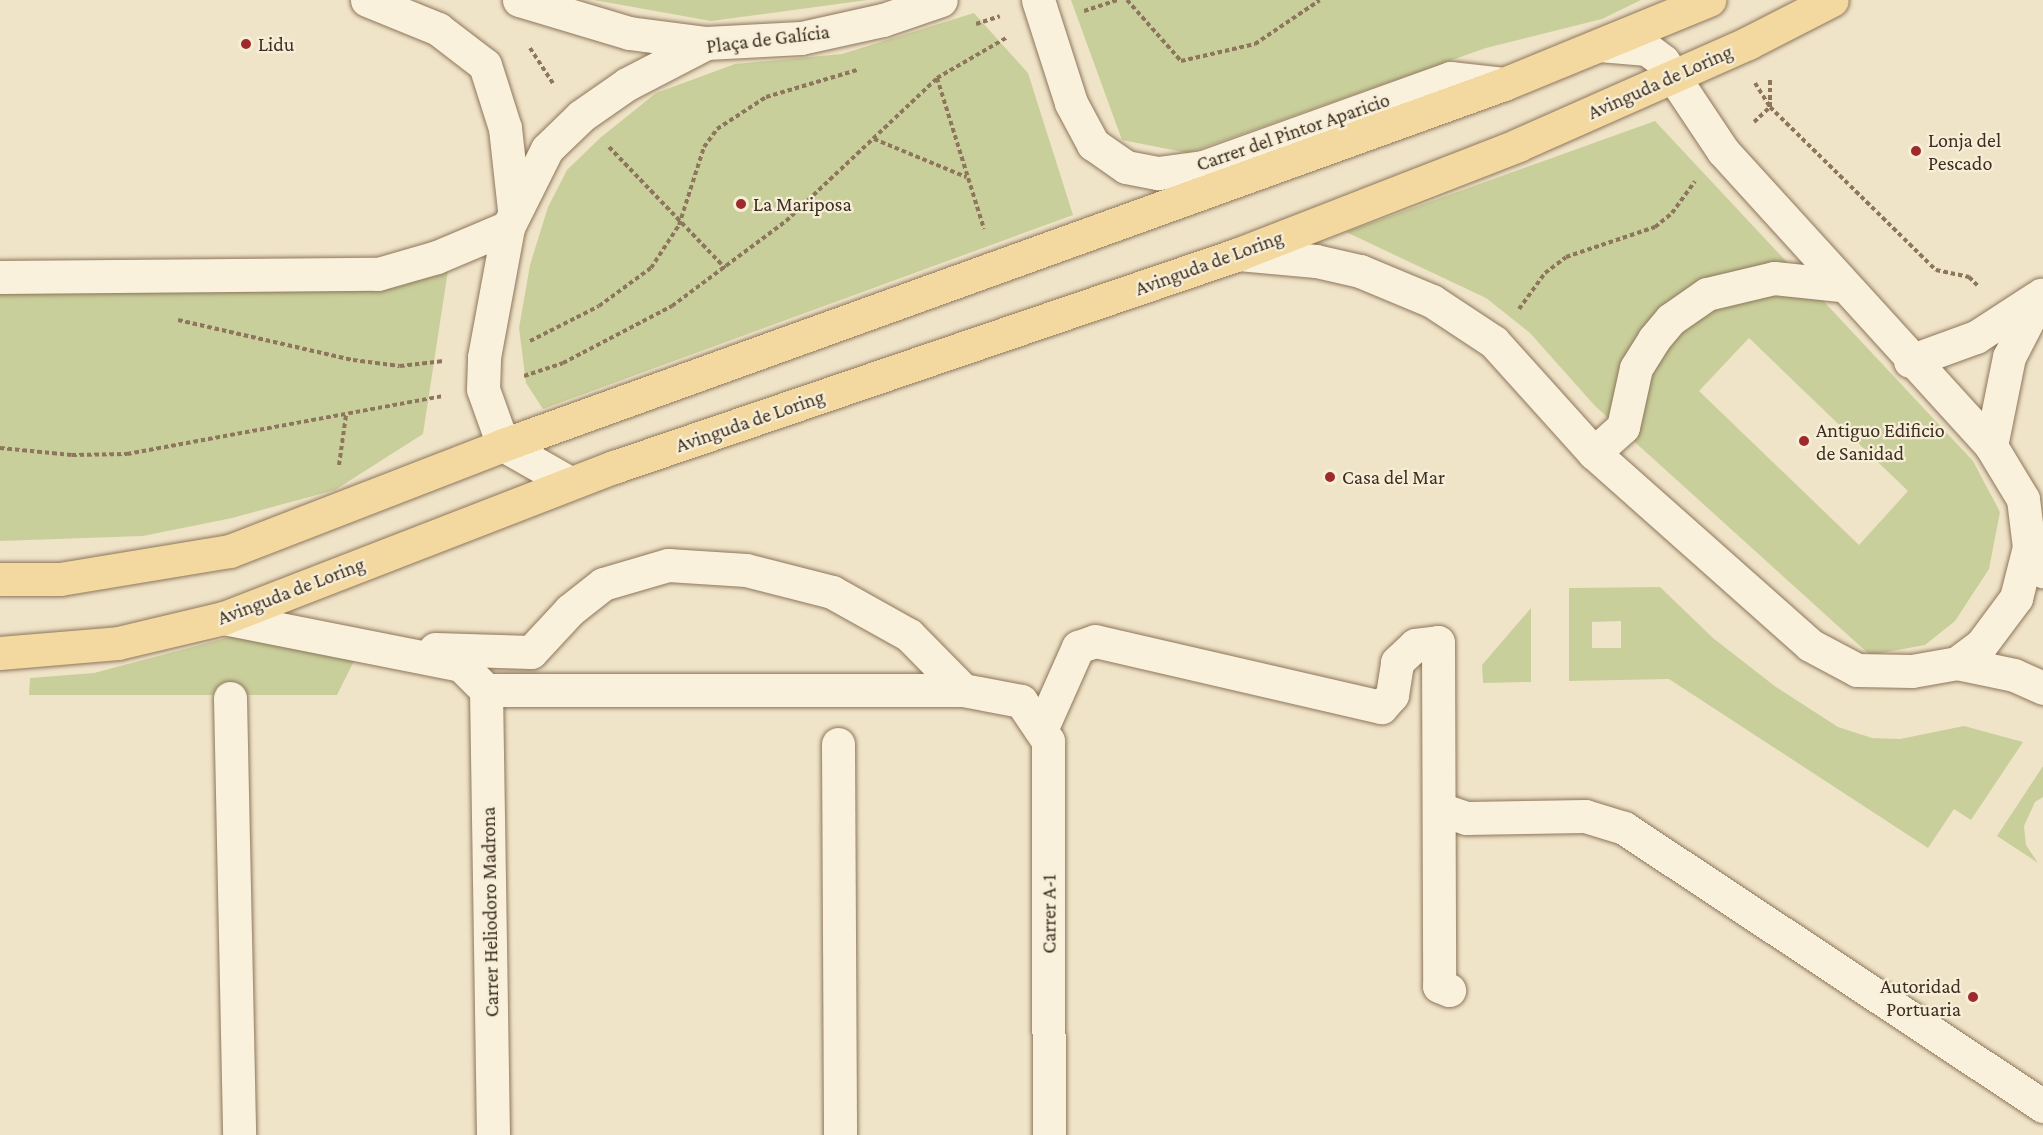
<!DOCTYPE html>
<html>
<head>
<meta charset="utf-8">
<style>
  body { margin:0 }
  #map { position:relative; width:2043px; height:1135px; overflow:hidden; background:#f0e4c8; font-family:"Crimson Pro",serif }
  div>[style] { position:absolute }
  .green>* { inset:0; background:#c9cf9b }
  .path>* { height:4px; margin-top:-2px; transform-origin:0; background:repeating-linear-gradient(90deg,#8d765c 0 4.5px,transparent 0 7.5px) }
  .roads { filter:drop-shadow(0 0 2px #8d765c) drop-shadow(0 0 2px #8d765c) }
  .minor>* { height:33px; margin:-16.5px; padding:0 16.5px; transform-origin:16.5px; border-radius:16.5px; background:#faf1dc }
  .major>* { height:33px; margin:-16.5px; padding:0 16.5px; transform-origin:16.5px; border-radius:16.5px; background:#f3d9a0 }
  .dots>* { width:16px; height:16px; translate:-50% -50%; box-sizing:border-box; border:3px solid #f7eed8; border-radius:50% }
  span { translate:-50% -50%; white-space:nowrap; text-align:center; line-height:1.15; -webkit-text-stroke:4.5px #f7eed8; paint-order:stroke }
  .street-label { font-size:20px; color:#3d2e20 }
  .poi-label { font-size:20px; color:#3d2e20 }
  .left { translate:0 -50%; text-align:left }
  .right { translate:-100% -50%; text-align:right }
</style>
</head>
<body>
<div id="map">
  <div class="green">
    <div style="clip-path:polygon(594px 0,868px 0,711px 21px)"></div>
    <div style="clip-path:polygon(1071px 0,1641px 0,1602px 19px,1486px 48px,1188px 153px,1122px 140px)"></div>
    <div style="clip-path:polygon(974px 13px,1028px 73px,1073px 215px,543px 409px,526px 383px,519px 328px,530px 265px,548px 207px,567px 170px,600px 138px,656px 93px,735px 64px,842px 54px)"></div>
    <div style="clip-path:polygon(evenodd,1655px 121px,1973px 461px,2000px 512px,1989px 569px,1955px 621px,1925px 645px,1870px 655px,1595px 406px,1530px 333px,1486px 298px,1346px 232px,1655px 121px,1749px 338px,1908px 491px,1859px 545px,1699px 391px,1749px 338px)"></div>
    <div style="clip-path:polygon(0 264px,448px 270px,423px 434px,335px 490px,232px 518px,143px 536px,0 541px)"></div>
    <div style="clip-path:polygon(evenodd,1660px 587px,1713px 638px,1776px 687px,1838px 727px,1872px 738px,1900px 739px,1964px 726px,2023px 742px,1971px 820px,1954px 809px,1928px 848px,1669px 679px,1569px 681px,1569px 588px,1660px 587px,1621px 621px,1621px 648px,1592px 648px,1592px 622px,1621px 621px)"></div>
    <div style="clip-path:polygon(1531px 608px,1531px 682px,1483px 683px,1482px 665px)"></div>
    <div style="clip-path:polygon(234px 636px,354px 661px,337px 695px,29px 695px,30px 678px,94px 673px)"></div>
    <div style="clip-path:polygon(2043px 766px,2043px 797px,2035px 802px,2024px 826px,2026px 845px,2038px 863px,1997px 836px)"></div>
  </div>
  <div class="path">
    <div style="left:1127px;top:0;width:81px;rotate:48.5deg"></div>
    <div style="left:1181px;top:61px;width:76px;rotate:-12.9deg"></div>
    <div style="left:1255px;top:44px;width:78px;rotate:-34.1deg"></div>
    <div style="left:1084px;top:11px;width:35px;rotate:-18deg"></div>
    <div style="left:976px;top:24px;width:25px;rotate:-18deg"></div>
    <div style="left:530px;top:48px;width:44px;rotate:57deg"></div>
    <div style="left:937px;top:78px;width:158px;rotate:72.7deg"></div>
    <div style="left:1755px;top:83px;width:28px;rotate:58deg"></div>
    <div style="left:1770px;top:107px;width:233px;rotate:44.5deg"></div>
    <div style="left:1936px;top:270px;width:34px;rotate:12deg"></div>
    <div style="left:1969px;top:277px;width:13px;rotate:45deg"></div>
    <div style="left:1754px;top:122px;width:22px;rotate:-43deg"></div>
    <div style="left:1770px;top:107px;width:30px;rotate:-90deg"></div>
    <div style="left:874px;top:139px;width:100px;rotate:22.4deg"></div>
    <div style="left:609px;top:147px;width:168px;rotate:46.2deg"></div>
    <div style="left:1519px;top:309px;width:44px;rotate:-54.2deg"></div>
    <div style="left:1545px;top:273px;width:26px;rotate:-37deg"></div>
    <div style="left:1566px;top:257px;width:94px;rotate:-18.6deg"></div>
    <div style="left:1655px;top:227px;width:22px;rotate:-39deg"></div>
    <div style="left:1672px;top:213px;width:39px;rotate:-54deg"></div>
    <div style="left:178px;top:320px;width:180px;rotate:12.9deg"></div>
    <div style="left:353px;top:360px;width:47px;rotate:7.3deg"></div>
    <div style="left:400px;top:366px;width:44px;rotate:-6.5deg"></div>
    <div style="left:530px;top:341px;width:77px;rotate:-26.9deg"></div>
    <div style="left:599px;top:306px;width:64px;rotate:-36.2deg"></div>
    <div style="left:651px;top:268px;width:51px;rotate:-56.9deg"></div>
    <div style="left:679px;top:225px;width:82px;rotate:-72.2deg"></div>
    <div style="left:704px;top:147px;width:22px;rotate:-54deg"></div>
    <div style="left:717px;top:129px;width:59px;rotate:-33.1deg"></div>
    <div style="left:766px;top:97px;width:95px;rotate:-16.5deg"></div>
    <div style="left:524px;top:376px;width:41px;rotate:-18.4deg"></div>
    <div style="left:563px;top:363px;width:123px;rotate:-27.6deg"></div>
    <div style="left:672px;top:306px;width:142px;rotate:-36.7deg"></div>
    <div style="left:786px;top:221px;width:208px;rotate:-43.4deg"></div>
    <div style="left:937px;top:78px;width:80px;rotate:-30.1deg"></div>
    <div style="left:0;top:448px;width:72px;rotate:5.6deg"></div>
    <div style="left:72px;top:455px;width:55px;rotate:-1deg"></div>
    <div style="left:127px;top:454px;width:322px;rotate:-10.4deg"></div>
    <div style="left:339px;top:465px;width:50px;rotate:-82deg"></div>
  </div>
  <div class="roads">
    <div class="minor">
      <div style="left:367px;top:0;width:77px;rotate:22.2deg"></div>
      <div style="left:438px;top:29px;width:59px;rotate:37.5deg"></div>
      <div style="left:485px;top:65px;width:66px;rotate:72.4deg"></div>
      <div style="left:505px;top:128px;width:81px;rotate:83.7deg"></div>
      <div style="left:519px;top:0;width:115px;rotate:16.7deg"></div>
      <div style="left:629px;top:33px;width:78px;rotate:7.4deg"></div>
      <div style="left:1038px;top:0;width:108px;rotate:72.2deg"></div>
      <div style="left:1071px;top:103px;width:47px;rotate:61.8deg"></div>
      <div style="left:1093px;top:144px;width:40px;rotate:34.9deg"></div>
      <div style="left:1126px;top:167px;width:33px;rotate:11deg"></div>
      <div style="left:1158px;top:173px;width:45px;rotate:-7.6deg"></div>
      <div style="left:1203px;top:167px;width:263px;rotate:-19.8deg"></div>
      <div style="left:1450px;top:78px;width:54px;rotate:6.3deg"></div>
      <div style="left:1600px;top:45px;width:47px;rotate:4.9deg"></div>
      <div style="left:1647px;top:49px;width:20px;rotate:37deg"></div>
      <div style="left:1663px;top:61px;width:108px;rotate:56.3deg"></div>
      <div style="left:1723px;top:151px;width:399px;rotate:47.7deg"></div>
      <div style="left:1991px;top:446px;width:62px;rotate:58.9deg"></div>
      <div style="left:2023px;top:499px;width:48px;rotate:82.9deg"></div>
      <div style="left:2029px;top:547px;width:28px;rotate:60deg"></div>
      <div style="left:1239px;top:254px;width:77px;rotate:5.2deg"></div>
      <div style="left:1316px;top:261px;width:45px;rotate:12.8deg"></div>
      <div style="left:1360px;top:271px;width:78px;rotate:22.6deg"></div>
      <div style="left:1432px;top:301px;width:74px;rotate:33.5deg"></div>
      <div style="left:1494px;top:342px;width:149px;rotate:48deg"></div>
      <div style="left:1594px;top:453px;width:289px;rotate:41.6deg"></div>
      <div style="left:1810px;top:645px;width:53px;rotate:28deg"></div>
      <div style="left:1857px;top:670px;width:55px;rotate:1deg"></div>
      <div style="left:1912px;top:671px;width:46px;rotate:-10.1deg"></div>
      <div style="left:1957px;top:663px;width:58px;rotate:11.9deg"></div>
      <div style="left:2014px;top:675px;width:32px;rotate:24deg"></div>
      <div style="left:0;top:277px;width:378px;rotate:-0.5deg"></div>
      <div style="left:378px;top:274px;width:61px;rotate:-16.1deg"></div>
      <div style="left:437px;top:257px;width:77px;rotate:-22.9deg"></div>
      <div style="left:1910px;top:361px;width:70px;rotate:-20deg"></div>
      <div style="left:1976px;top:337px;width:72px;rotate:-33deg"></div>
      <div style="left:1991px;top:446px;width:91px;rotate:-78.6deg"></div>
      <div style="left:2009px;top:357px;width:70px;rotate:-62.7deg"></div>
      <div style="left:1594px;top:453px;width:39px;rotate:-42deg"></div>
      <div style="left:1623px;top:427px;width:60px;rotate:-77.6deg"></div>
      <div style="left:1636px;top:368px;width:34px;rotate:-58deg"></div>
      <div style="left:1654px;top:339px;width:26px;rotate:-50deg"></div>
      <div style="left:1671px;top:319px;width:44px;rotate:-34.8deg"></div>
      <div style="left:1707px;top:294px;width:69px;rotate:-13.4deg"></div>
      <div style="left:1774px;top:278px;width:67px;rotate:6deg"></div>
      <div style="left:570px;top:483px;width:77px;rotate:-150.4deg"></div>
      <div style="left:503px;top:445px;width:59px;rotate:-109.7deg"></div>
      <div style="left:483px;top:389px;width:32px;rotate:-88deg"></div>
      <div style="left:484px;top:357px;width:132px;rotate:-79.5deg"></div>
      <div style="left:508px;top:227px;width:87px;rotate:-63.4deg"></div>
      <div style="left:547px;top:149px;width:47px;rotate:-44.1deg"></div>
      <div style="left:581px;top:116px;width:56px;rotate:-34.8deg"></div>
      <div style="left:627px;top:84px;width:89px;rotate:-27.4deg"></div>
      <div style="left:706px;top:43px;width:95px;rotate:-3deg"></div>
      <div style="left:801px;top:38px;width:84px;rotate:-12.4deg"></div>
      <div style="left:883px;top:20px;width:61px;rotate:-19deg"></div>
      <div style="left:224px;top:618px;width:242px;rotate:11.2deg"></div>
      <div style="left:461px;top:665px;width:35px;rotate:45deg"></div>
      <div style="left:486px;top:690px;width:477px"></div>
      <div style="left:963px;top:690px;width:59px;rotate:10.7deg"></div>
      <div style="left:1021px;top:701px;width:48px;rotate:56deg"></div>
      <div style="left:1048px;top:741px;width:394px;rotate:89.9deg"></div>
      <div style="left:435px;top:649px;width:96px;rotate:1.8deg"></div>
      <div style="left:531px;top:652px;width:57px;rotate:-47.1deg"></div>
      <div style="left:570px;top:610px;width:42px;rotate:-38.2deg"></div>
      <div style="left:603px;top:584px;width:68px;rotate:-16.3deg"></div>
      <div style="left:668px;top:565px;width:78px;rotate:3.7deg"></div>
      <div style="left:746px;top:570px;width:89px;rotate:14.3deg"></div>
      <div style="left:832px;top:592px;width:88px;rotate:29.2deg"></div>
      <div style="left:909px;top:635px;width:77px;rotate:45.5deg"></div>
      <div style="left:1957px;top:663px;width:30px;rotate:-37deg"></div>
      <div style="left:1981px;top:645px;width:59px;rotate:-53.3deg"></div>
      <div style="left:2016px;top:598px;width:53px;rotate:-75.7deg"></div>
      <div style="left:486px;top:690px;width:445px;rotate:89.1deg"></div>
      <div style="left:230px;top:698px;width:437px;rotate:88.8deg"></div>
      <div style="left:1041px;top:730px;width:91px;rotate:-66deg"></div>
      <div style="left:1078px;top:647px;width:18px;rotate:-19deg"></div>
      <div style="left:1095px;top:641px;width:294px;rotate:13deg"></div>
      <div style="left:1381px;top:707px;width:16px;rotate:-47deg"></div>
      <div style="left:1392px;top:695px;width:33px;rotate:-81deg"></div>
      <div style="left:1397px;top:662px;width:25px;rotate:-43deg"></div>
      <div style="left:1415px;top:645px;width:23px;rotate:-7deg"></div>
      <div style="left:1438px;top:642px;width:344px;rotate:89.8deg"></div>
      <div style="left:1439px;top:986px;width:11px;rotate:22deg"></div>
      <div style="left:838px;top:744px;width:391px;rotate:89.7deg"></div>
      <div style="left:1440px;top:809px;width:28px;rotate:19deg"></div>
      <div style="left:1466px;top:818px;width:119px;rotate:-1deg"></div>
      <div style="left:1585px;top:816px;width:41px;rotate:17.1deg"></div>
      <div style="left:1624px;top:828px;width:503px;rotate:33.56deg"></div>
    </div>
    <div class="major">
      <div style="left:0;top:579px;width:60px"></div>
      <div style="left:60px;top:579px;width:172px;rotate:-9.4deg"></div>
      <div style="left:230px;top:551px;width:293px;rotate:-21.2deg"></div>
      <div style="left:503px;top:445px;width:1064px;rotate:-19.83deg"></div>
      <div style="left:1504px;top:84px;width:222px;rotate:-22.3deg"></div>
      <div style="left:0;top:653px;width:118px;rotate:-4.8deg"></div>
      <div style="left:118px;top:643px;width:109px;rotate:-13.3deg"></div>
      <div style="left:224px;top:618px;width:418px;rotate:-21.2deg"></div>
      <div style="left:614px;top:467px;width:660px;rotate:-18.82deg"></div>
      <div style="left:1239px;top:254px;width:300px;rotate:-21.3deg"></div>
      <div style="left:1518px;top:145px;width:252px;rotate:-23.9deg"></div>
      <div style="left:1748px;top:43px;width:94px;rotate:-27.1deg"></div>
    </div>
  </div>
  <div class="dots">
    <div style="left:246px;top:44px;background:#9e2a2b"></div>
    <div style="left:1916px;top:151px;background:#9e2a2b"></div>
    <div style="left:741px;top:204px;background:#9e2a2b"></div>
    <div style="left:1804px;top:441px;background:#9e2a2b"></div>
    <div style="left:1330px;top:477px;background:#9e2a2b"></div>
    <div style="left:1973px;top:997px;background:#9e2a2b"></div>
  </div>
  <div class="street-label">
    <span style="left:768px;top:39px;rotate:-7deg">Plaça de Galícia</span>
    <span style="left:1660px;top:82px;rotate:-24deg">Avinguda de Loring</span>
    <span style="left:1293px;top:132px;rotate:-19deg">Carrer del Pintor Aparicio</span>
    <span style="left:1209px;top:263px;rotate:-20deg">Avinguda de Loring</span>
    <span style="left:750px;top:421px;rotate:-19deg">Avinguda de Loring</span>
    <span style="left:291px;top:591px;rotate:-21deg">Avinguda de Loring</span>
    <span style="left:490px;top:912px;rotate:-91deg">Carrer Heliodoro Madrona</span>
    <span style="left:1049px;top:914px;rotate:-90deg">Carrer A-1</span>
  </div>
  <div class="poi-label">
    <span class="left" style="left:258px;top:44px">Lidu</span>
    <span class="left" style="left:1928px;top:152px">Lonja del<br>Pescado</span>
    <span class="left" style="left:753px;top:204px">La Mariposa</span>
    <span class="left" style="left:1816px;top:442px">Antiguo Edificio<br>de Sanidad</span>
    <span class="left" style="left:1342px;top:477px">Casa del Mar</span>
    <span class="right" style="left:1961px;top:998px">Autoridad<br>Portuaria</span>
  </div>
</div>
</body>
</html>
